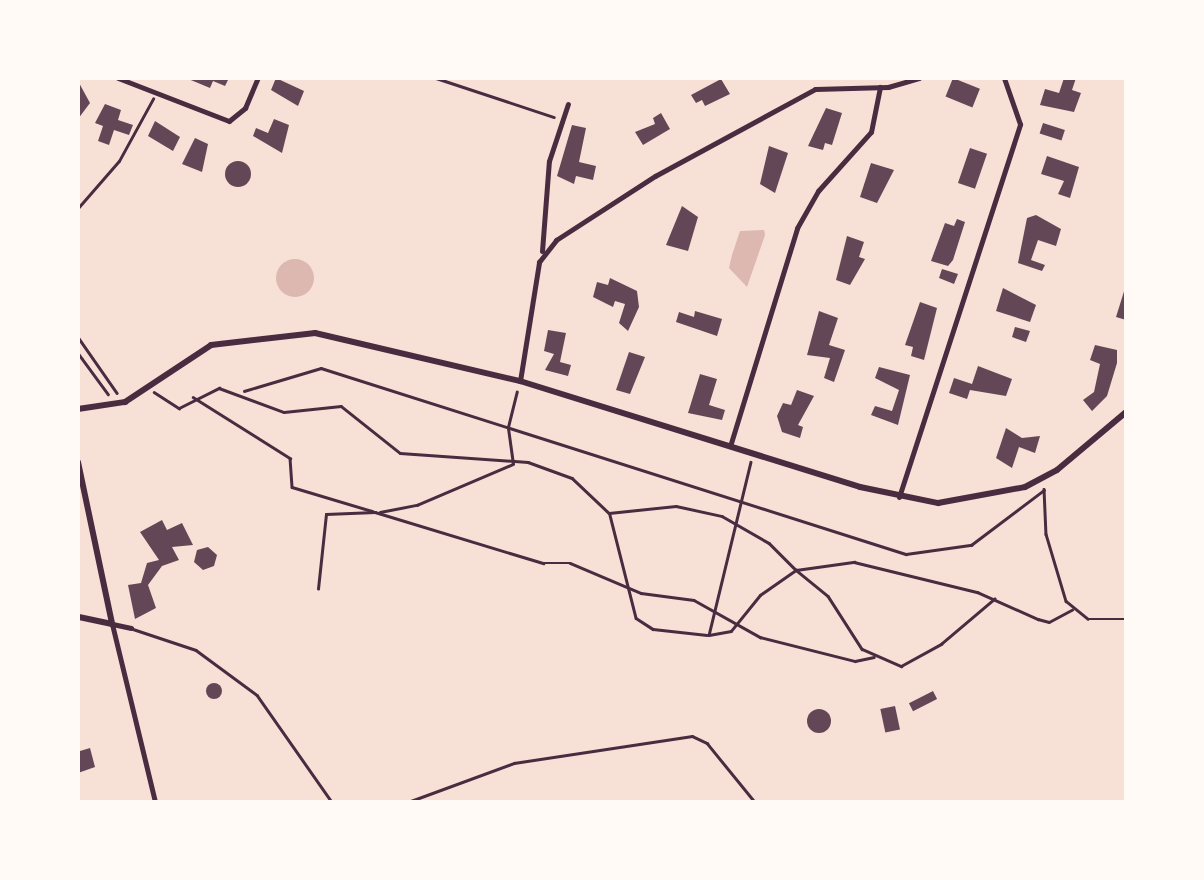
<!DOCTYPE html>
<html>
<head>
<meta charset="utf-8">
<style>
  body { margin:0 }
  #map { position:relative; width:1204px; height:880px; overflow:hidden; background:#f7e1d7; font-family:"Asap Condensed",sans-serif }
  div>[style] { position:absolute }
  .water>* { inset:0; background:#dcb8b0 }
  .round { border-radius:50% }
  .building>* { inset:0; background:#644757; transform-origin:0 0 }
  .path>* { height:2.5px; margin:-1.25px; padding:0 1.25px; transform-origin:1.25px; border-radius:1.25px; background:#4a2c40 }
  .service>* { height:2.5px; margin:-1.25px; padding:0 1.25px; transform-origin:1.25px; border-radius:1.25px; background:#4a2c40 }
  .minor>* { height:5px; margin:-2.5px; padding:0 2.5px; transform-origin:2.5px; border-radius:2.5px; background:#4a2c40 }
  .tertiary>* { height:6px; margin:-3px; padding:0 3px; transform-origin:3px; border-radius:3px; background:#4a2c40 }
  span { translate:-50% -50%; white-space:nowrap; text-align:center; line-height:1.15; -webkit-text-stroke:10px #fffaf5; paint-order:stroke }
  .frame { position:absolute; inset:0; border:80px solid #fffaf5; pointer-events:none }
</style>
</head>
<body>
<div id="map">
  <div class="water">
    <div style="clip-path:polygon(764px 230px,765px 235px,747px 287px,729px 268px,732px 255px,740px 231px)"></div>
    <div class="round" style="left:276px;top:259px;width:38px;height:38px"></div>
  </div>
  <div class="building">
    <div style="clip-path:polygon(186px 78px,229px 78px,225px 86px,213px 81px,210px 88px)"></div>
    <div style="clip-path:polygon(276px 78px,304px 91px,298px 106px,271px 90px)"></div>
    <div style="left:953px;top:78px;width:29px;height:20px;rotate:22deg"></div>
    <div style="clip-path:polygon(1064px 78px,1076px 78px,1072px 90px,1081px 93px,1074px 112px,1040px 105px,1045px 89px,1059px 93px)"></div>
    <div style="clip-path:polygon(721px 79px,730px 94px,705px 106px,702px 100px,696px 103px,691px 95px)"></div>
    <div style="clip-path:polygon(78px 81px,90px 103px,78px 119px)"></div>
    <div style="clip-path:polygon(105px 104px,121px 110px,118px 120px,133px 125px,129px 135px,114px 130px,109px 145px,98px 141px,103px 126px,95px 123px)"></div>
    <div style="clip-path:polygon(826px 108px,842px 113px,832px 145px,825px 143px,823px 150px,808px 146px)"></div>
    <div style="clip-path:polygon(661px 113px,670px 129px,643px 145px,635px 132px,655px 124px,653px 118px)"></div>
    <div style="clip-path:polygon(274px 119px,289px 125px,282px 153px,253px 136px,256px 128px,268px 133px)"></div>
    <div style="clip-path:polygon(155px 121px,180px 137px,173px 151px,148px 136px)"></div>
    <div style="left:1043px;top:123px;width:23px;height:11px;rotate:18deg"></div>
    <div style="clip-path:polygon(572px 125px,586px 128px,579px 162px,596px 166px,593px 180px,576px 176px,574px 184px,557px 176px)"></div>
    <div style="clip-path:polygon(195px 138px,208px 144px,202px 172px,182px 164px)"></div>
    <div style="clip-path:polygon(769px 146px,788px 153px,775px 193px,760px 184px)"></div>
    <div style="left:970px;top:148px;width:18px;height:37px;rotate:19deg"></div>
    <div style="clip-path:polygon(1047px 156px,1079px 167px,1070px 198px,1058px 194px,1064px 181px,1041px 174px)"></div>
    <div class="round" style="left:225px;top:161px;width:26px;height:26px"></div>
    <div style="clip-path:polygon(871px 163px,894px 170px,877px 203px,860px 197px)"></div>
    <div style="clip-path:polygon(682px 206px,698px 217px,688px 251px,666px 245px)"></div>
    <div style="clip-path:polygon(1036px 215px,1061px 229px,1056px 246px,1038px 240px,1031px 260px,1045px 265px,1042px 271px,1018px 263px,1027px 218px)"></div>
    <div style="clip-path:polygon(957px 219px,965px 222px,953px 260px,948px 266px,931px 261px,945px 223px,954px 226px)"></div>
    <div style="clip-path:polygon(847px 236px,864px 242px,859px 257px,865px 259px,850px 285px,836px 280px)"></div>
    <div style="clip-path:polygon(942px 269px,958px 274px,954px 284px,939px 278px)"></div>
    <div style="clip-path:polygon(610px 278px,637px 291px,639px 307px,628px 331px,619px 323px,625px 304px,615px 301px,613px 307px,593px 297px,597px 282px,608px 285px)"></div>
    <div style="clip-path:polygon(1126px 285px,1126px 320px,1116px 317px)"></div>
    <div style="clip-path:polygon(1003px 288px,1036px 305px,1030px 322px,996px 311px)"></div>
    <div style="clip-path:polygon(920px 302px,937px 308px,924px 360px,911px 356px,913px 347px,905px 345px)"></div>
    <div style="clip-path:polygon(695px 311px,722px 319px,717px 336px,676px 322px,679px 312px,694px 317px)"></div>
    <div style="clip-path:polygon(819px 311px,838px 318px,829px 345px,845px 350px,834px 382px,824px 378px,830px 358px,807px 355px)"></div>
    <div style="clip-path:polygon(1015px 327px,1030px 331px,1026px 342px,1012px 337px)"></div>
    <div style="clip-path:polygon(548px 330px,566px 333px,560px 362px,571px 365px,568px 376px,545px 370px,554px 354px,544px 351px)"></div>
    <div style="clip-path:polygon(1095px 345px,1117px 350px,1117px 363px,1107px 396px,1092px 411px,1083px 400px,1094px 392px,1100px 364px,1090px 360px)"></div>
    <div style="clip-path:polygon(629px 352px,645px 357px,630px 394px,616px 390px)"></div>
    <div style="clip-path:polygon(978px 366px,1012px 379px,1006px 396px,970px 390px,967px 399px,949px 393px,954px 378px,972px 384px)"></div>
    <div style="clip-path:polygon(879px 367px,910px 375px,898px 425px,871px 415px,875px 406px,892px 411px,899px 390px,875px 378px)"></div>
    <div style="clip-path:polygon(700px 374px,717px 379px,709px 405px,725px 410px,722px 420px,688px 413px)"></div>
    <div style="clip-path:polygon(797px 390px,814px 396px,798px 425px,803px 427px,800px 438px,782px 432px,777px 416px,783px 403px,791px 405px)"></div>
    <div style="clip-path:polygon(1006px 428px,1022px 438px,1040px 436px,1035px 453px,1019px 447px,1012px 468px,996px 458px)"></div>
    <div style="clip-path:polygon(162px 520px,167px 530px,182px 523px,193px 545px,172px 547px,179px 560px,162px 566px,148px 585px,156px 608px,135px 619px,128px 585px,141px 583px,147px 563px,159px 560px,140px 532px)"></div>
    <div style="clip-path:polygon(208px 547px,217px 555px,214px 566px,203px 570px,194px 562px,197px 550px)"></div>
    <div class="round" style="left:206px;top:683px;width:16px;height:16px"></div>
    <div style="left:933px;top:691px;width:9px;height:27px;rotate:63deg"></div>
    <div style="left:895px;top:706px;width:24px;height:15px;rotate:78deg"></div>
    <div class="round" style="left:807px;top:709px;width:24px;height:24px"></div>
    <div style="clip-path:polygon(90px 748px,95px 767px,78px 773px,80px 751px)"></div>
  </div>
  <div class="path">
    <div style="left:436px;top:78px;width:124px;rotate:18.3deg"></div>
    <div style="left:78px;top:208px;width:62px;rotate:-48.9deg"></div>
    <div style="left:119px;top:161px;width:71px;rotate:-61.3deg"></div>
    <div style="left:78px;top:337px;width:68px;rotate:55.1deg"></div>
    <div style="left:78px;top:353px;width:51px;rotate:53.8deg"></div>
    <div style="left:244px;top:391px;width:80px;rotate:-16.6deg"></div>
    <div style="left:321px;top:368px;width:614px;rotate:17.64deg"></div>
    <div style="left:906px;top:554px;width:66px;rotate:-7.9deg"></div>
    <div style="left:971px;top:545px;width:91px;rotate:-37deg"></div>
    <div style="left:154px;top:392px;width:30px;rotate:33deg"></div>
    <div style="left:179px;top:408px;width:45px;rotate:-26.6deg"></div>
    <div style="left:219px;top:388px;width:69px;rotate:20.3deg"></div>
    <div style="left:284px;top:412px;width:57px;rotate:-6deg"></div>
    <div style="left:341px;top:406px;width:75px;rotate:38.5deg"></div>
    <div style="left:400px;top:453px;width:128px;rotate:4deg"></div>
    <div style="left:528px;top:462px;width:47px;rotate:20deg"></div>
    <div style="left:572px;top:478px;width:51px;rotate:43.4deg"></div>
    <div style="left:609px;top:513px;width:67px;rotate:-6deg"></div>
    <div style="left:676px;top:506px;width:47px;rotate:12.3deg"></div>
    <div style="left:722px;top:516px;width:54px;rotate:29.9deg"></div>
    <div style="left:769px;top:543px;width:38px;rotate:45deg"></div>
    <div style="left:796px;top:570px;width:59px;rotate:-7.9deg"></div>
    <div style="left:854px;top:562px;width:127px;rotate:13.7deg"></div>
    <div style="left:977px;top:592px;width:67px;rotate:23.9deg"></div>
    <div style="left:1038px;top:619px;width:11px;rotate:15deg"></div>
    <div style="left:1049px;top:622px;width:26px;rotate:-28deg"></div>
    <div style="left:193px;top:397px;width:115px;rotate:32.2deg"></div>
    <div style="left:290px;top:458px;width:29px;rotate:86deg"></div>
    <div style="left:292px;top:487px;width:84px;rotate:16.7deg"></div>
    <div style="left:751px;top:462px;width:178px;rotate:103.6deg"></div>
    <div style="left:709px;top:635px;width:22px;rotate:-10deg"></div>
    <div style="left:731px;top:631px;width:46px;rotate:-51.1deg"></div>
    <div style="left:760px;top:595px;width:44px;rotate:-34.8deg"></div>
    <div style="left:796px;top:570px;width:41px;rotate:39.1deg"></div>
    <div style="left:828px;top:596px;width:63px;rotate:57.3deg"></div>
    <div style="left:862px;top:649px;width:43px;rotate:23.6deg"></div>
    <div style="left:901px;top:666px;width:46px;rotate:-28.8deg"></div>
    <div style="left:941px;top:644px;width:70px;rotate:-40.3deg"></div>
    <div style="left:1044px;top:489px;width:45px;rotate:87.5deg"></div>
    <div style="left:1046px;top:534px;width:70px;rotate:73.4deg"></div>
    <div style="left:1066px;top:601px;width:28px;rotate:39deg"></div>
    <div style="left:1088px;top:619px;width:38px"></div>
    <div style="left:380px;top:512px;width:38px;rotate:-11deg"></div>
    <div style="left:417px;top:505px;width:104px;rotate:-23.1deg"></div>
    <div style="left:513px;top:464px;width:37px;rotate:-98deg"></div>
    <div style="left:508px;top:427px;width:36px;rotate:-76deg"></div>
    <div style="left:610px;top:515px;width:106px;rotate:75.8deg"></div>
    <div style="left:636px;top:618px;width:20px;rotate:33deg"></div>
    <div style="left:653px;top:629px;width:54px;rotate:6.3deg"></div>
    <div style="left:318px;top:589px;width:75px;rotate:-83.9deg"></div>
    <div style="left:326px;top:514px;width:49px;rotate:-2.3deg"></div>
    <div style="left:375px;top:512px;width:176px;rotate:16.9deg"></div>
    <div style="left:543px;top:563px;width:27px"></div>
    <div style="left:570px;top:563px;width:77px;rotate:22.9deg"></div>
    <div style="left:641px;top:593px;width:53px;rotate:7.5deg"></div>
    <div style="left:694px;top:600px;width:76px;rotate:29.3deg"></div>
    <div style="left:760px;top:637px;width:98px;rotate:14.2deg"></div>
    <div style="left:855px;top:661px;width:19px;rotate:-12deg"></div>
  </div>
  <div class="service">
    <div style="left:133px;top:629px;width:66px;rotate:18.4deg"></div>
    <div style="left:196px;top:650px;width:76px;rotate:36.4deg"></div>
    <div style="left:257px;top:695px;width:131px;rotate:55deg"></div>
    <div style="left:408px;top:802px;width:113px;rotate:-20.2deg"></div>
    <div style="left:514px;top:763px;width:180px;rotate:-8.6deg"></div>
    <div style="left:692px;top:736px;width:17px;rotate:25deg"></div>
    <div style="left:707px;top:743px;width:76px;rotate:50.9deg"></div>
  </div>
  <div class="minor">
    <div style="left:118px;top:78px;width:119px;rotate:21.2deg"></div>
    <div style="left:229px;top:121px;width:21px;rotate:-39deg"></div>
    <div style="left:245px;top:108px;width:33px;rotate:-67deg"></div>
    <div style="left:542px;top:251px;width:90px;rotate:-85.6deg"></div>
    <div style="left:549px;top:161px;width:60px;rotate:-71.6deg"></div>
    <div style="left:520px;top:381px;width:121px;rotate:-80.9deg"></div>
    <div style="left:539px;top:262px;width:28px;rotate:-52deg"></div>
    <div style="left:556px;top:240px;width:118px;rotate:-32.9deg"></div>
    <div style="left:655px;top:176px;width:182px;rotate:-28.5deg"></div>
    <div style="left:815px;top:89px;width:73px;rotate:-1.6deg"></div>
    <div style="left:888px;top:87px;width:32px;rotate:-16deg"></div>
    <div style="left:731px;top:443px;width:225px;rotate:-72.9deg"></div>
    <div style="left:797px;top:228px;width:43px;rotate:-60.4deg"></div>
    <div style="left:818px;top:191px;width:79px;rotate:-48.1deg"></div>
    <div style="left:871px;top:132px;width:46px;rotate:-78.7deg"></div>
    <div style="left:899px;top:497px;width:392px;rotate:-72deg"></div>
    <div style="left:1020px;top:124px;width:49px;rotate:-109.2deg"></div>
    <div style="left:131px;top:628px;width:19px;rotate:-168deg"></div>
    <div style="left:112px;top:624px;width:183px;rotate:76.4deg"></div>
  </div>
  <div class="tertiary">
    <div style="left:78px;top:409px;width:48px;rotate:-8.5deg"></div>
    <div style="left:125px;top:402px;width:103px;rotate:-33.5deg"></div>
    <div style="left:211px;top:345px;width:105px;rotate:-6.6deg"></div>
    <div style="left:315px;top:333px;width:211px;rotate:13.2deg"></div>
    <div style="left:520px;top:381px;width:356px;rotate:17.3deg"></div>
    <div style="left:860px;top:487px;width:80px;rotate:11.6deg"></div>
    <div style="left:938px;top:503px;width:88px;rotate:-10.4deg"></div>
    <div style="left:1025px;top:487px;width:36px;rotate:-28deg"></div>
    <div style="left:1057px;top:470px;width:90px;rotate:-40deg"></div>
    <div style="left:78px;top:462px;width:166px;rotate:78.1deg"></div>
    <div style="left:112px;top:624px;width:35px;rotate:-168deg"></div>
  </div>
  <div class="frame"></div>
</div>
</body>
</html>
